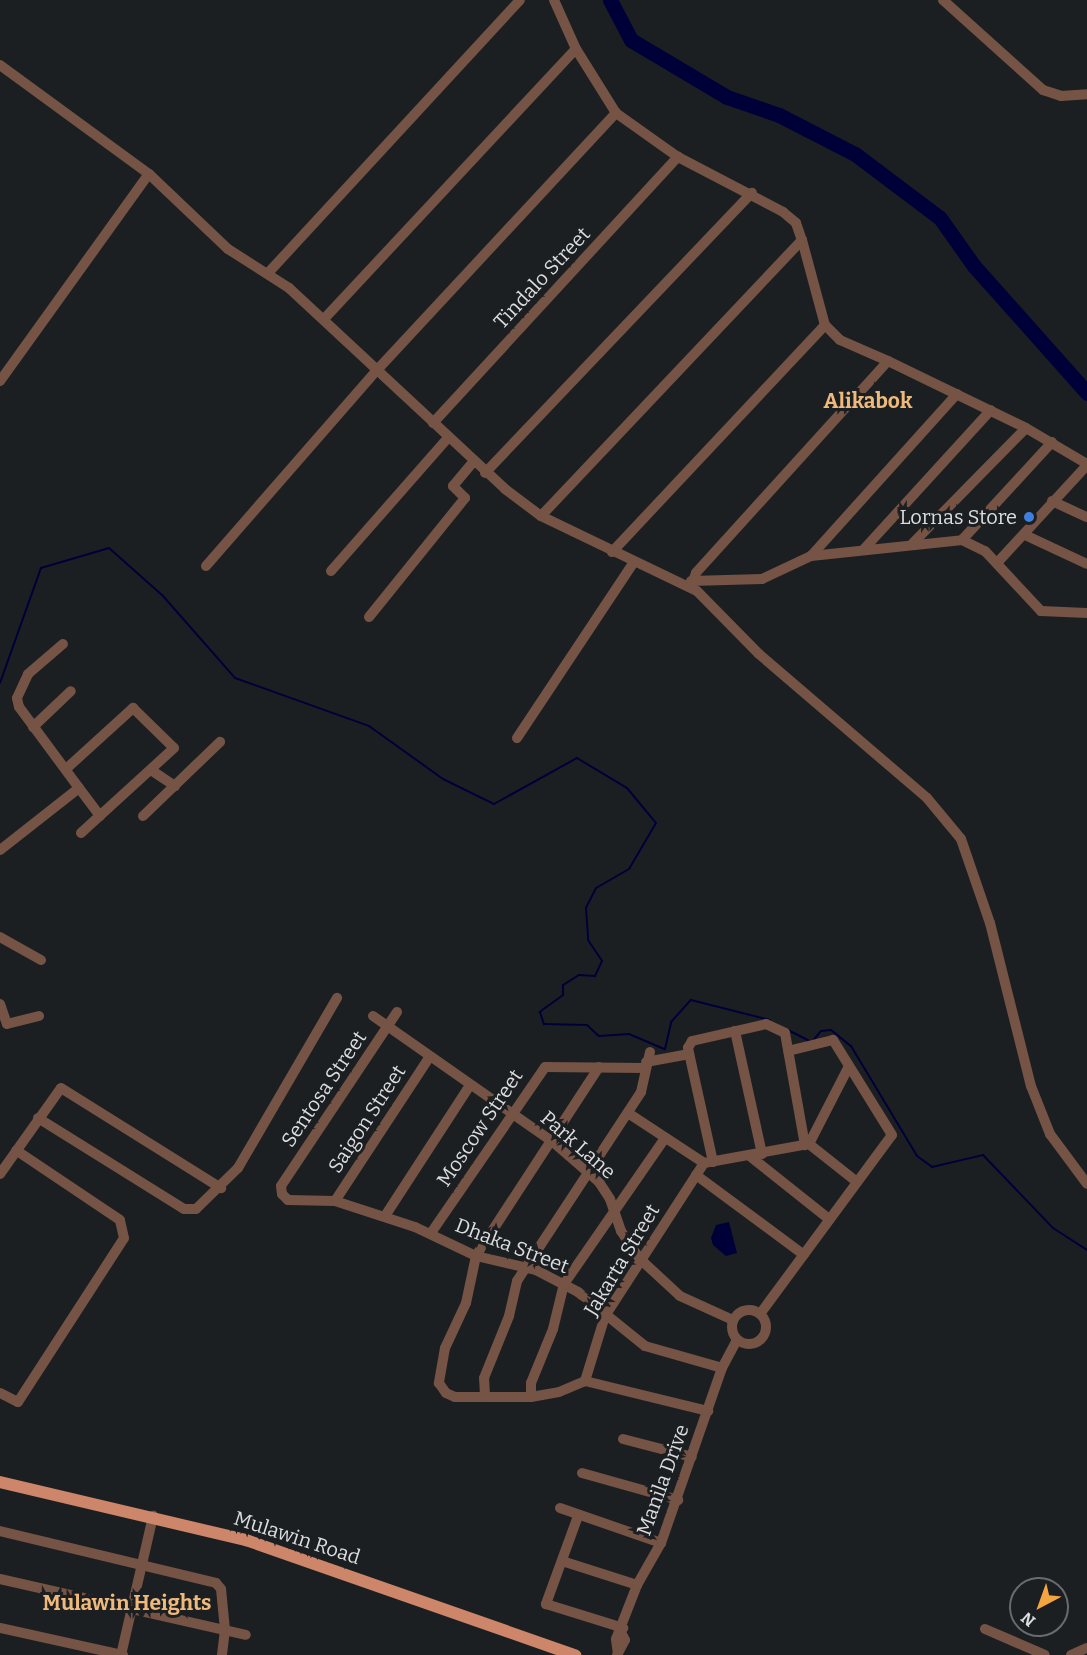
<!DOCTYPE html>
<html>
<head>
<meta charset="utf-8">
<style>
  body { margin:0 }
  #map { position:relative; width:1087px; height:1655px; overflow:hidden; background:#1c1f22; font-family:Bitter,serif }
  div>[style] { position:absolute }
  .water>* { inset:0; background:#000039 }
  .stream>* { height:2px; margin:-1px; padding:0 1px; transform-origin:1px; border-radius:1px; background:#000039 }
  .river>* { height:15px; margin:-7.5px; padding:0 7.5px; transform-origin:7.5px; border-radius:7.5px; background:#000039 }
  .minor>* { height:10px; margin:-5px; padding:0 5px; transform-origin:5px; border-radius:5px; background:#755345 }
  .minor>.ring { margin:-5px; padding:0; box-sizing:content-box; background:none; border:10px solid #755345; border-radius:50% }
  .major>* { height:12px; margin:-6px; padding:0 6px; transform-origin:6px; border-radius:6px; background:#cd866a }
  .dots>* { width:16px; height:16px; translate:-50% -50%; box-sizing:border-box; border:3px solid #1c1f22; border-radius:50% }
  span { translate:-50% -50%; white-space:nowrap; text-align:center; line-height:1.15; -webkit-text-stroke:6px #1c1f22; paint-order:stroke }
  .street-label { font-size:20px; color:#dbdddf }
  .poi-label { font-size:20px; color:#dbdddf }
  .right { translate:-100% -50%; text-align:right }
  .neighbourhood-label { font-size:21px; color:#efb97b; font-weight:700 }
  .north { position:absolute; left:1009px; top:1577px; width:60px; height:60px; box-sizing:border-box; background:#1c1f22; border:2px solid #686b6e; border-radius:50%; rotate:221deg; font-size:16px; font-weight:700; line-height:24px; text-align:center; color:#dbdddf }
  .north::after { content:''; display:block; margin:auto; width:21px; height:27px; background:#f2a541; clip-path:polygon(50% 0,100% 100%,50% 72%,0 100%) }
</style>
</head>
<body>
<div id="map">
  <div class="water">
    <div style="clip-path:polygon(729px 1222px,737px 1253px,726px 1256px,713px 1245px,711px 1238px,716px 1225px)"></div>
  </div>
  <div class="stream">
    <div style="left:0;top:683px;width:122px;rotate:-70.4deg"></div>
    <div style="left:41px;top:568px;width:71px;rotate:-16.4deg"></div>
    <div style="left:109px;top:548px;width:72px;rotate:41.6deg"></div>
    <div style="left:163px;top:596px;width:109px;rotate:48.7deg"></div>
    <div style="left:235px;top:678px;width:142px;rotate:19.7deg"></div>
    <div style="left:369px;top:726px;width:91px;rotate:35.6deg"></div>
    <div style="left:443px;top:779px;width:57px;rotate:26.1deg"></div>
    <div style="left:494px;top:804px;width:95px;rotate:-29deg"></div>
    <div style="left:577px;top:758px;width:58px;rotate:31deg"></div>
    <div style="left:627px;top:788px;width:45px;rotate:50.4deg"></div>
    <div style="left:656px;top:823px;width:53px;rotate:120.4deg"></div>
    <div style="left:629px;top:869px;width:38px;rotate:150deg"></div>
    <div style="left:596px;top:888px;width:22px;rotate:117deg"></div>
    <div style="left:586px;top:908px;width:32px;rotate:86deg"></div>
    <div style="left:588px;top:940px;width:25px;rotate:56deg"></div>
    <div style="left:602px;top:961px;width:17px;rotate:115deg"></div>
    <div style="left:595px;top:976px;width:16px;rotate:-176deg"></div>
    <div style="left:579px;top:975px;width:19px;rotate:148deg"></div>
    <div style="left:563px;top:985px;width:10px;rotate:90deg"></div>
    <div style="left:563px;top:995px;width:29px;rotate:144deg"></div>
    <div style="left:540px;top:1012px;width:13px;rotate:72deg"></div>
    <div style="left:544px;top:1024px;width:43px;rotate:1.3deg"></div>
    <div style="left:587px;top:1025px;width:16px;rotate:43deg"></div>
    <div style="left:599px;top:1036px;width:30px;rotate:-4deg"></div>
    <div style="left:629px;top:1034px;width:39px;rotate:23deg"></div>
    <div style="left:665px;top:1049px;width:28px;rotate:-77deg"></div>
    <div style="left:671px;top:1022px;width:30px;rotate:-48deg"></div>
    <div style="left:691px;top:1000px;width:81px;rotate:14.2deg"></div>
    <div style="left:788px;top:1030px;width:27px;rotate:27deg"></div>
    <div style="left:812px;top:1042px;width:14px;rotate:-51deg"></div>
    <div style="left:821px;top:1031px;width:10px;rotate:-6deg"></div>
    <div style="left:831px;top:1030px;width:26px;rotate:39deg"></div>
    <div style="left:851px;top:1046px;width:128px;rotate:59deg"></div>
    <div style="left:917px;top:1156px;width:19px;rotate:36deg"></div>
    <div style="left:932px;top:1167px;width:52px;rotate:-13.2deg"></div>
    <div style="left:983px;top:1155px;width:101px;rotate:46.2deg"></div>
    <div style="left:1053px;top:1228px;width:40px;rotate:32.9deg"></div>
  </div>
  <div class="river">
    <div style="left:610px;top:0;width:45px;rotate:62.3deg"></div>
    <div style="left:631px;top:40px;width:112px;rotate:30.7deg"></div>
    <div style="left:727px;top:97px;width:55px;rotate:19.1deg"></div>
    <div style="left:779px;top:115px;width:85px;rotate:27.2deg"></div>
    <div style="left:855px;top:154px;width:106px;rotate:37deg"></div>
    <div style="left:940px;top:218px;width:59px;rotate:54.7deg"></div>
    <div style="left:974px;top:266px;width:170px;rotate:48.3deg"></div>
  </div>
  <div class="minor">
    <div style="left:554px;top:0;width:54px;rotate:65.8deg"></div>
    <div style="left:576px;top:49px;width:75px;rotate:58deg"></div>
    <div style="left:616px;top:113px;width:76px;rotate:35.4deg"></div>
    <div style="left:678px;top:157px;width:119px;rotate:27.6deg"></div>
    <div style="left:783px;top:212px;width:17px;rotate:40deg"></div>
    <div style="left:796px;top:223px;width:18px;rotate:71deg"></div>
    <div style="left:802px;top:240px;width:88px;rotate:74.9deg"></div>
    <div style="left:825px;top:325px;width:21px;rotate:45deg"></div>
    <div style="left:840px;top:340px;width:52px;rotate:23.6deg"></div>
    <div style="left:888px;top:361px;width:286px;rotate:132.2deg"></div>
    <div style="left:696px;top:573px;width:15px;rotate:110deg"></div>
    <div style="left:943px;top:0;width:135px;rotate:42deg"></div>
    <div style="left:1043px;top:90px;width:19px;rotate:18deg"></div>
    <div style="left:1061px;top:96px;width:26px;rotate:-4deg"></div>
    <div style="left:0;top:65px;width:185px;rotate:36.2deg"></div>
    <div style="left:149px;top:174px;width:109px;rotate:43.5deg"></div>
    <div style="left:228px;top:249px;width:72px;rotate:32.6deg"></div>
    <div style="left:289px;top:288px;width:295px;rotate:42.9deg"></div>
    <div style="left:505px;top:489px;width:45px;rotate:36.9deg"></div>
    <div style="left:541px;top:516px;width:173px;rotate:25.7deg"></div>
    <div style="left:697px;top:591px;width:88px;rotate:45.5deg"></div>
    <div style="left:759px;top:654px;width:221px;rotate:40.6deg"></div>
    <div style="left:927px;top:798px;width:53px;rotate:50.3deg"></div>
    <div style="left:961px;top:839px;width:89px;rotate:71deg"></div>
    <div style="left:990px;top:923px;width:168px;rotate:75.9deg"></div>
    <div style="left:1031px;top:1086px;width:52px;rotate:68.4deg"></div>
    <div style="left:1050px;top:1134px;width:62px;rotate:53.5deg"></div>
    <div style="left:269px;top:272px;width:370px;rotate:-47.3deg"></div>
    <div style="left:324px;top:319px;width:369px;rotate:-47deg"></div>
    <div style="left:888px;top:361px;width:153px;rotate:25.9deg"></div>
    <div style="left:1026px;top:428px;width:71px;rotate:30.5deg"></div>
    <div style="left:0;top:381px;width:255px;rotate:-54.3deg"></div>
    <div style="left:433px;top:423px;width:362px;rotate:-47.4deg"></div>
    <div style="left:485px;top:473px;width:387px;rotate:-46.4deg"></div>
    <div style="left:1052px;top:501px;width:38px;rotate:25deg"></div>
    <div style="left:541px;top:516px;width:380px;rotate:-46.6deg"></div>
    <div style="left:1025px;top:535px;width:68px;rotate:25.1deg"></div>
    <div style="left:962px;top:540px;width:133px;rotate:-47.4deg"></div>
    <div style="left:913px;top:543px;width:161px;rotate:-45.5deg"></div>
    <div style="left:864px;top:549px;width:188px;rotate:-47.6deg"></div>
    <div style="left:612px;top:552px;width:311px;rotate:-46.8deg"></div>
    <div style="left:811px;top:556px;width:218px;rotate:-48deg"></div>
    <div style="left:997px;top:563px;width:133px;rotate:-47.4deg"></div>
    <div style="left:206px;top:566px;width:262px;rotate:-48.9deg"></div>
    <div style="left:378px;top:369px;width:350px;rotate:-47.1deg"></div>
    <div style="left:331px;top:571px;width:177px;rotate:-48.7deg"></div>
    <div style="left:691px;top:581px;width:71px;rotate:-1.6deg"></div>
    <div style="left:762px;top:579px;width:54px;rotate:-25.1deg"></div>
    <div style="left:811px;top:556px;width:152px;rotate:-6deg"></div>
    <div style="left:962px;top:540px;width:25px;rotate:26deg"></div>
    <div style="left:985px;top:551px;width:82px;rotate:47deg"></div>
    <div style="left:1041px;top:611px;width:46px;rotate:2.5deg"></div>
    <div style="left:369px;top:617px;width:153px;rotate:-51.1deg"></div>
    <div style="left:465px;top:498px;width:17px;rotate:-135deg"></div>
    <div style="left:453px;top:486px;width:31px;rotate:-50deg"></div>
    <div style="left:33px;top:727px;width:52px;rotate:-43.5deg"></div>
    <div style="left:517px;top:738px;width:211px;rotate:-56.4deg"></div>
    <div style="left:66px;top:769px;width:91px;rotate:-42.3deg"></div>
    <div style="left:133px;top:708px;width:57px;rotate:44.3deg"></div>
    <div style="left:174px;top:748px;width:126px;rotate:137.6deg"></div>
    <div style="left:151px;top:770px;width:29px;rotate:34deg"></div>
    <div style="left:79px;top:788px;width:35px;rotate:53deg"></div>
    <div style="left:143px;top:816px;width:107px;rotate:-43.9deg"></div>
    <div style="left:0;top:850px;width:100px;rotate:-38.1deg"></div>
    <div style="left:79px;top:788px;width:101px;rotate:-126.5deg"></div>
    <div style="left:19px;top:707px;width:9px;rotate:-103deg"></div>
    <div style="left:17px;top:698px;width:26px;rotate:-65deg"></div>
    <div style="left:28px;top:674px;width:46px;rotate:-40.6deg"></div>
    <div style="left:0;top:937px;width:47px;rotate:29.3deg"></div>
    <div style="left:0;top:1004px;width:21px;rotate:71deg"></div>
    <div style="left:7px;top:1024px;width:33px;rotate:-14deg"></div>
    <div style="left:397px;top:1012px;width:209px;rotate:123.7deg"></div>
    <div style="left:281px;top:1186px;width:8px;rotate:83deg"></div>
    <div style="left:282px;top:1194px;width:8px;rotate:45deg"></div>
    <div style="left:288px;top:1200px;width:47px;rotate:1.2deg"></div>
    <div style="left:335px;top:1201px;width:84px;rotate:18deg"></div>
    <div style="left:415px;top:1227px;width:68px;rotate:25.4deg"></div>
    <div style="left:476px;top:1256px;width:62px;rotate:13.1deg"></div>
    <div style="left:536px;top:1270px;width:47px;rotate:27.6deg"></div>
    <div style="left:578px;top:1292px;width:86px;rotate:38.9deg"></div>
    <div style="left:645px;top:1346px;width:80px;rotate:15.9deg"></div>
    <div style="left:373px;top:1016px;width:220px;rotate:35deg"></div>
    <div style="left:553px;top:1142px;width:61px;rotate:41deg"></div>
    <div style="left:599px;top:1182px;width:20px;rotate:57deg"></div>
    <div style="left:610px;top:1199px;width:34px;rotate:71deg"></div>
    <div style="left:621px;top:1231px;width:34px;rotate:56deg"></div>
    <div style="left:640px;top:1259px;width:54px;rotate:42.8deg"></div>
    <div style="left:680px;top:1296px;width:58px;rotate:24.4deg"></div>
    <div style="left:735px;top:1031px;width:126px;rotate:77.6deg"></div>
    <div style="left:646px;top:1062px;width:44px;rotate:-10.5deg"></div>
    <div style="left:599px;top:1067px;width:225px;rotate:123.1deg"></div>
    <div style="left:476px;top:1256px;width:48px;rotate:102deg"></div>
    <div style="left:466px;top:1303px;width:50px;rotate:115deg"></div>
    <div style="left:445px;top:1348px;width:36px;rotate:100deg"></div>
    <div style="left:439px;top:1383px;width:12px;rotate:55deg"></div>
    <div style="left:446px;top:1393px;width:10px;rotate:24deg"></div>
    <div style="left:455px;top:1397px;width:76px"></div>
    <div style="left:531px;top:1397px;width:28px;rotate:-10deg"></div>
    <div style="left:559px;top:1392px;width:28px;rotate:-23deg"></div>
    <div style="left:585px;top:1381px;width:127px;rotate:13.7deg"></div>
    <div style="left:628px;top:1113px;width:91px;rotate:33.3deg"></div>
    <div style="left:704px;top:1163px;width:107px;rotate:-10.3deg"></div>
    <div style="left:38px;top:1118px;width:172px;rotate:31.9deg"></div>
    <div style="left:184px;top:1209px;width:12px"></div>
    <div style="left:196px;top:1209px;width:59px;rotate:-44.3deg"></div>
    <div style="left:238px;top:1168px;width:197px;rotate:-59.8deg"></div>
    <div style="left:809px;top:1144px;width:85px;rotate:-62.8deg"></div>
    <div style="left:809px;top:1144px;width:61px;rotate:38.4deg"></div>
    <div style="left:751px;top:1157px;width:100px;rotate:38.5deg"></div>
    <div style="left:713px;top:1162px;width:117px;rotate:-102.4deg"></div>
    <div style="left:688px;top:1048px;width:8px;rotate:-60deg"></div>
    <div style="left:692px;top:1041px;width:76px;rotate:-12.9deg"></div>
    <div style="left:766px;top:1024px;width:21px;rotate:25deg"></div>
    <div style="left:785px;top:1033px;width:114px;rotate:79.9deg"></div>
    <div style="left:0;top:1174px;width:105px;rotate:-54.7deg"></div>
    <div style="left:61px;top:1088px;width:189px;rotate:32deg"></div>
    <div style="left:696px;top:1175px;width:134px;rotate:36.5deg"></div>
    <div style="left:335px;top:1201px;width:171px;rotate:-56.7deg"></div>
    <div style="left:385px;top:1216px;width:156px;rotate:-57deg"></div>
    <div style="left:431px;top:1233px;width:201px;rotate:-55.5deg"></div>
    <div style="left:545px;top:1067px;width:99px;rotate:0.6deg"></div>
    <div class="ring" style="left:732px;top:1310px;width:24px;height:24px"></div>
    <div style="left:760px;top:1314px;width:222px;rotate:-53.6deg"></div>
    <div style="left:892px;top:1135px;width:112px;rotate:-121.8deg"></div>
    <div style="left:833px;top:1040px;width:46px;rotate:166.3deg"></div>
    <div style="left:585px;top:1381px;width:68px;rotate:-72.9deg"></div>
    <div style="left:605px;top:1316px;width:182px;rotate:-57.1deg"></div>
    <div style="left:0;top:1393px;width:20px;rotate:27deg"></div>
    <div style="left:18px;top:1402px;width:195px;rotate:-57.1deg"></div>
    <div style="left:124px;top:1238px;width:18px;rotate:-103deg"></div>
    <div style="left:120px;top:1220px;width:125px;rotate:-146.1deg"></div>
    <div style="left:485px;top:1396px;width:18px;rotate:-93deg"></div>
    <div style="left:484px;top:1378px;width:67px;rotate:-68deg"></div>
    <div style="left:509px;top:1316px;width:36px;rotate:-77deg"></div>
    <div style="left:517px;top:1281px;width:226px;rotate:-56.7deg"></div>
    <div style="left:641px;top:1092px;width:41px;rotate:-77.3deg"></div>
    <div style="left:531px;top:1397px;width:14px;rotate:-90deg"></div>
    <div style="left:531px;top:1383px;width:58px;rotate:-67.8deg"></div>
    <div style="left:553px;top:1329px;width:46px;rotate:-76.3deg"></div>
    <div style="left:564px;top:1284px;width:178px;rotate:-55.3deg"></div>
    <div style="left:623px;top:1439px;width:71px;rotate:14.6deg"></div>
    <div style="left:582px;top:1473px;width:100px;rotate:15.7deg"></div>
    <div style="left:560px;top:1508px;width:107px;rotate:19.1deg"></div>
    <div style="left:578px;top:1516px;width:94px;rotate:110deg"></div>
    <div style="left:546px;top:1604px;width:81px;rotate:17.3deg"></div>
    <div style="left:0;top:1531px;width:222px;rotate:13.5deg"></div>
    <div style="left:216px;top:1583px;width:8px;rotate:50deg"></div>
    <div style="left:221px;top:1589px;width:41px;rotate:84.4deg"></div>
    <div style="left:225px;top:1630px;width:25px;rotate:97deg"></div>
    <div style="left:562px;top:1561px;width:79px;rotate:17.7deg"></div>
    <div style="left:0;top:1579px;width:252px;rotate:12.8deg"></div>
    <div style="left:0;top:1628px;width:126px;rotate:12.4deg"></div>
    <div style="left:985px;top:1629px;width:65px;rotate:23.4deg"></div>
    <div style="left:618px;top:1654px;width:15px;rotate:-98deg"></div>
    <div style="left:616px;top:1639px;width:58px;rotate:-68.7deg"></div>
    <div style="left:637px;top:1585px;width:48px;rotate:-60.3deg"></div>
    <div style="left:661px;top:1543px;width:185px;rotate:-70.8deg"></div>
    <div style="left:722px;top:1368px;width:32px;rotate:-62deg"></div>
    <div style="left:121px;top:1655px;width:143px;rotate:-77deg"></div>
    <div style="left:617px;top:1655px;width:17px;rotate:-62deg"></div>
    <div style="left:625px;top:1640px;width:9px;rotate:-117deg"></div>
    <div style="left:1071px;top:1655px;width:17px;rotate:-24deg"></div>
  </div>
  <div class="major">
    <div style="left:0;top:1482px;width:253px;rotate:13.3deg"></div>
    <div style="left:246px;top:1540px;width:349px;rotate:19.3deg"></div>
  </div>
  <div class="dots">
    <div style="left:1029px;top:517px;background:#3f7fe0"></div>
  </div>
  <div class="street-label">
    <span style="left:542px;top:278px;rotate:-47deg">Tindalo Street</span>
    <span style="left:324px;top:1089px;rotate:-56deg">Sentosa Street</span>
    <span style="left:367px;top:1119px;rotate:-57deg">Saigon Street</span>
    <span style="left:480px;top:1128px;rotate:-56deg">Moscow Street</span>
    <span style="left:578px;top:1145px;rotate:41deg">Park Lane</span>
    <span style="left:512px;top:1246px;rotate:21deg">Dhaka Street</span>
    <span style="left:622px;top:1260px;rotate:-59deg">Jakarta Street</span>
    <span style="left:663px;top:1480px;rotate:-70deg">Manila Drive</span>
    <span style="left:297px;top:1538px;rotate:18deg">Mulawin Road</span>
  </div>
  <div class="poi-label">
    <span class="right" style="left:1017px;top:517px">Lornas Store</span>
  </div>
  <div class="neighbourhood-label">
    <span style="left:868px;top:401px">Alikabok</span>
    <span style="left:127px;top:1603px">Mulawin Heights</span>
  </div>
  <div class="north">N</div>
</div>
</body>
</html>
